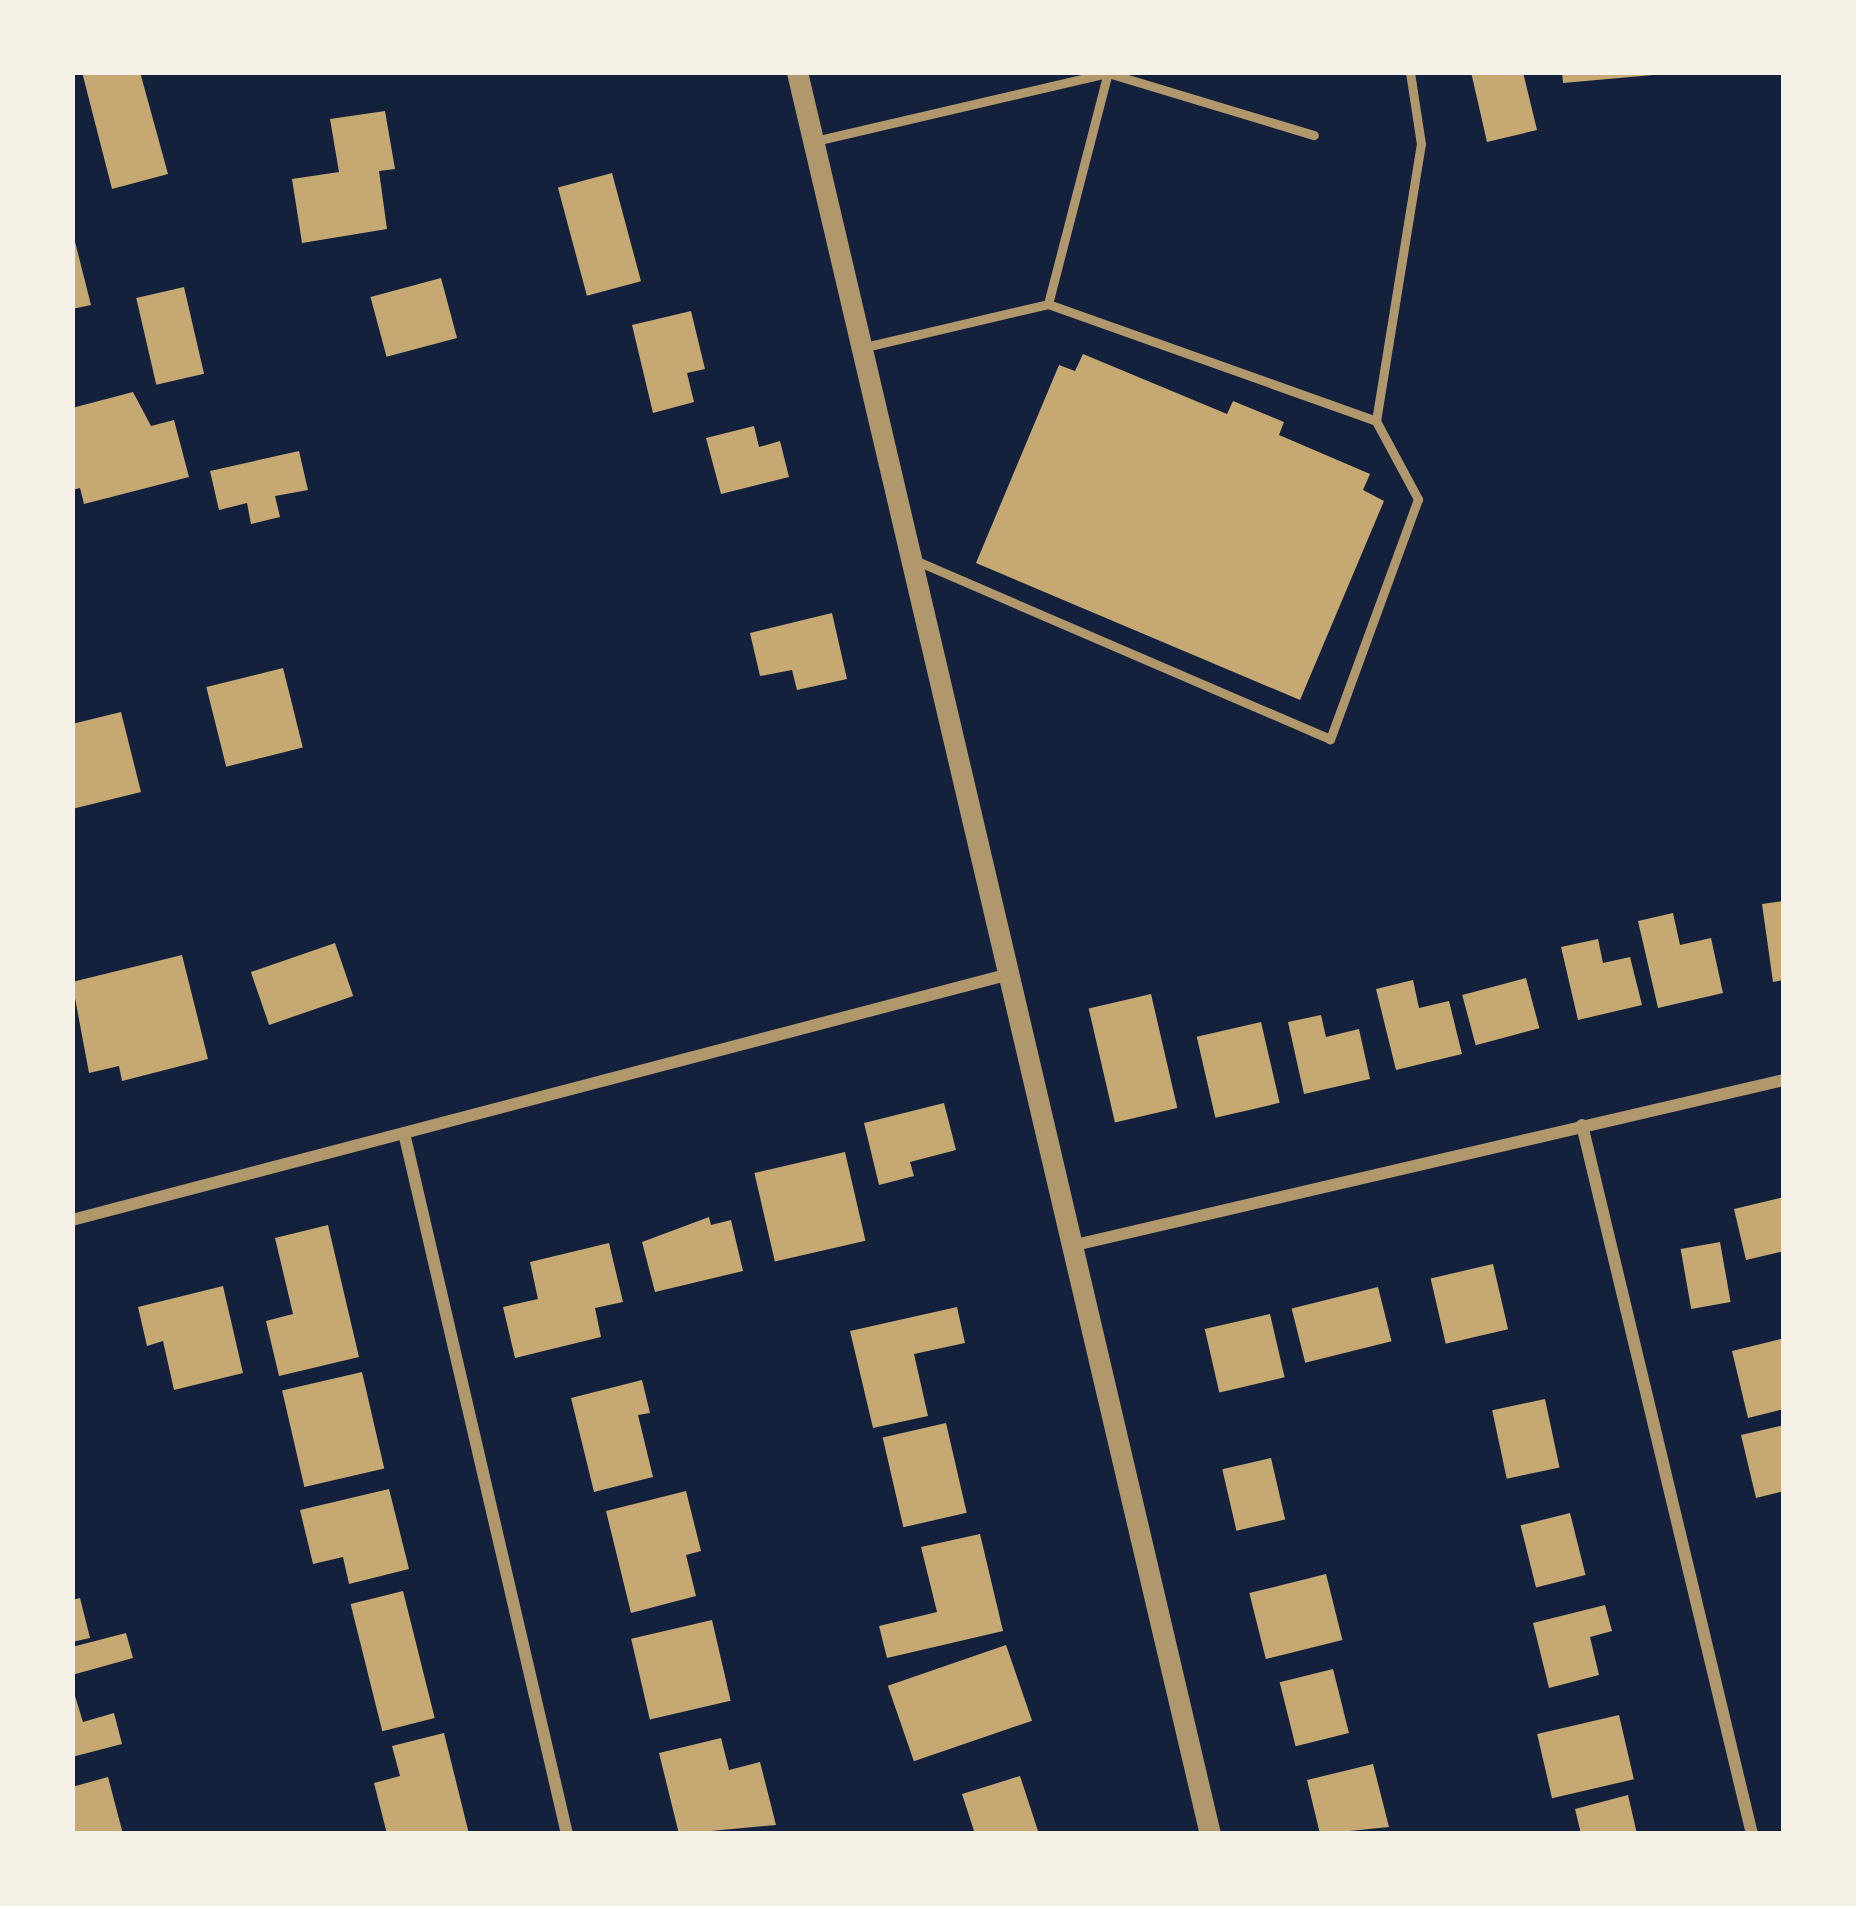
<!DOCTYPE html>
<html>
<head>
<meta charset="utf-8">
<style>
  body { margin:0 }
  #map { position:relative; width:1856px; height:1906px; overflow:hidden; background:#14213d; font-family:"Times New Roman",serif }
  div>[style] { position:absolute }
  .building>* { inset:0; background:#c6a872; transform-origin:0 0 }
  .service>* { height:9px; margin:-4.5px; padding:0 4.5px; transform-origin:4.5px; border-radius:4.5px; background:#b1986c }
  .minor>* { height:12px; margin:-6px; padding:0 6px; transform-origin:6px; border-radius:6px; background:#b1986c }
  .tertiary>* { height:21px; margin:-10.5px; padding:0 10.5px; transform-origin:10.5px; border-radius:10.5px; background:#b1986c }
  span { translate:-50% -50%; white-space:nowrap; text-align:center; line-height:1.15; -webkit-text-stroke:9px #f6f1e7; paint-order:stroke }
  .frame { position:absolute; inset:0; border:75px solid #f6f1e7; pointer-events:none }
</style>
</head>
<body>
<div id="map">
  <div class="building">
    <div style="clip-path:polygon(82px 72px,140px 72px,168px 174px,112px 189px)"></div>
    <div style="clip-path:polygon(1471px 72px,1523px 72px,1537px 130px,1487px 142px)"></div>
    <div style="clip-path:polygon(1562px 72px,1653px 72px,1653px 75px,1563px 83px)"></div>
    <div style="clip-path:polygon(385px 111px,395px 169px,379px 171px,387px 229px,302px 243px,292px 179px,339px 172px,330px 119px)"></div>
    <div style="left:612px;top:173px;width:112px;height:56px;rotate:75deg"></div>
    <div style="clip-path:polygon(72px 230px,91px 305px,72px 309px)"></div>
    <div style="left:441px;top:278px;width:62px;height:73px;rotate:75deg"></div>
    <div style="left:184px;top:287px;width:89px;height:49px;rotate:77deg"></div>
    <div style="clip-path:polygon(691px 311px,705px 369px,687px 373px,694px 402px,653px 413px,632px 325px)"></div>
    <div style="clip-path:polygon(1083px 354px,1227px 414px,1233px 401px,1284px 422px,1279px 435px,1370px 474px,1363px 490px,1384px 501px,1300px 700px,976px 563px,1059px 365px,1075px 371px)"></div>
    <div style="clip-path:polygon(133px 392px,151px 426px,174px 420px,189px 477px,84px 504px,80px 488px,72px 490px,72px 408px)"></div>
    <div style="clip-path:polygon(754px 426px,759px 447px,780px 441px,789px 477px,721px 494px,706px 438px)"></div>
    <div style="clip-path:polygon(299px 451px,308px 490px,275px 496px,280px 517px,251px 524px,247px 503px,219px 510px,210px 471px)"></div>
    <div style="clip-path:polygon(832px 613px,847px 679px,797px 690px,792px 670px,760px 676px,750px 633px)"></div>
    <div style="left:283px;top:668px;width:82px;height:79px;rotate:76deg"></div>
    <div style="clip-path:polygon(121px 712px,141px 792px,72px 809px,72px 724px)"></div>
    <div style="clip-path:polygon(1784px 901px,1784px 980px,1773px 982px,1762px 904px)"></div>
    <div style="clip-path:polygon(1673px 913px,1680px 945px,1711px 938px,1723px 993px,1658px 1008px,1638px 921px)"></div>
    <div style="clip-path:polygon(1598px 939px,1603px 963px,1630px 957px,1642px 1005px,1578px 1020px,1561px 947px)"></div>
    <div style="left:335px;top:943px;width:56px;height:89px;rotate:71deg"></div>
    <div style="clip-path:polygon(182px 955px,208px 1059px,122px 1081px,119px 1066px,89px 1073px,72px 982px)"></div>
    <div style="left:1526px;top:978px;width:52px;height:66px;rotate:75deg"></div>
    <div style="clip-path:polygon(1413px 980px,1419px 1008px,1449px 1001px,1462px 1054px,1396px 1070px,1376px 989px)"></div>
    <div style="left:1151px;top:994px;width:117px;height:64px;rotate:77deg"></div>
    <div style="clip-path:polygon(1321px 1015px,1326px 1037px,1359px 1029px,1370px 1079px,1304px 1094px,1288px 1022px)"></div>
    <div style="left:1261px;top:1022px;width:83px;height:66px;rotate:77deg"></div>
    <div style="clip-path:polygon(944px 1103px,956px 1150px,910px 1162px,914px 1176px,879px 1185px,864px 1123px)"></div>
    <div style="left:845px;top:1152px;width:91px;height:93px;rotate:77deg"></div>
    <div style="clip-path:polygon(1784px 1197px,1784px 1251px,1746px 1260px,1734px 1209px)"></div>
    <div style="clip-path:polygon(709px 1217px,711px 1225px,731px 1220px,743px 1271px,655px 1292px,642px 1242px)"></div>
    <div style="clip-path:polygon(328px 1225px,359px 1357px,279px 1376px,266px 1321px,293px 1314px,275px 1238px)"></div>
    <div style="left:1720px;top:1242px;width:61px;height:40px;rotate:80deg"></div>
    <div style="clip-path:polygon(609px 1243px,623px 1302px,595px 1308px,601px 1337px,515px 1358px,503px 1307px,538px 1299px,530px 1262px)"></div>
    <div style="left:1493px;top:1264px;width:67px;height:64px;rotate:77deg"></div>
    <div style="clip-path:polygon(223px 1286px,243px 1373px,174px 1390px,163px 1341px,147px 1346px,138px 1307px)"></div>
    <div style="left:1378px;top:1287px;width:56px;height:89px;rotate:76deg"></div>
    <div style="clip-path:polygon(957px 1307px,965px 1343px,914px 1354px,928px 1416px,873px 1428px,850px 1331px)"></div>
    <div style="left:1270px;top:1314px;width:65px;height:67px;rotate:77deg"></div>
    <div style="clip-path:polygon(1781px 1339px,1784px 1409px,1748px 1418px,1732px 1351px)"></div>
    <div style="left:362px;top:1372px;width:99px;height:82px;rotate:77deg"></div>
    <div style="clip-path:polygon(642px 1380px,650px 1413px,638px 1415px,653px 1477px,594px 1492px,571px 1398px)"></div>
    <div style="left:1545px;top:1399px;width:70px;height:54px;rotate:78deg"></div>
    <div style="left:946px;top:1423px;width:92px;height:65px;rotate:77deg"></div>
    <div style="clip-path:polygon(1784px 1425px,1784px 1491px,1756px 1498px,1741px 1435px)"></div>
    <div style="left:1271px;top:1458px;width:63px;height:50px;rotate:77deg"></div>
    <div style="clip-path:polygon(389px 1489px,409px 1569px,349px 1584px,343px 1557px,313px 1564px,300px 1510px)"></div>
    <div style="clip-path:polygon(686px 1491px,701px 1551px,686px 1555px,696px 1596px,631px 1613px,606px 1511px)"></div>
    <div style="left:1570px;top:1513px;width:64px;height:51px;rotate:76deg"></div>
    <div style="clip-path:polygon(980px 1534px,1003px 1631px,887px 1658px,879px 1626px,937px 1612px,921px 1547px)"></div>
    <div style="left:1326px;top:1574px;width:68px;height:79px;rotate:76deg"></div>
    <div style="left:403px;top:1591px;width:131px;height:54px;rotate:76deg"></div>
    <div style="clip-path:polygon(80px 1598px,90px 1638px,72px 1642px,72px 1600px)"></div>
    <div style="clip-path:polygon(1605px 1605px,1612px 1631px,1590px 1637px,1599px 1675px,1549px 1688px,1533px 1623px)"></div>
    <div style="left:712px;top:1620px;width:83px;height:83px;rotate:77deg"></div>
    <div style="clip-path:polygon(126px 1633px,133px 1658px,72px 1675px,72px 1647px)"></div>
    <div style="left:1006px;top:1645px;width:80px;height:125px;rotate:71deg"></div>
    <div style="left:1333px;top:1669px;width:66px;height:55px;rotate:76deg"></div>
    <div style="clip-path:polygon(72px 1686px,83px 1722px,114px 1713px,122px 1744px,72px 1757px)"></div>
    <div style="left:1619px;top:1715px;width:66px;height:84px;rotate:77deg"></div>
    <div style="clip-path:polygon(444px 1733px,469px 1834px,387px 1834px,374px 1783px,400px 1776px,392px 1746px)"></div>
    <div style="clip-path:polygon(721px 1738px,729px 1770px,760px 1762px,776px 1825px,679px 1834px,659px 1753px)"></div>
    <div style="clip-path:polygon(1373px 1764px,1389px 1827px,1320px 1834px,1307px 1780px)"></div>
    <div style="clip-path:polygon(1020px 1776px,1039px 1834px,975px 1834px,962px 1794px)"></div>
    <div style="clip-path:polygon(108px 1777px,123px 1834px,72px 1834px,72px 1787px)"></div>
    <div style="clip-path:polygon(1628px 1795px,1637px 1834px,1581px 1834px,1575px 1809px)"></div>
  </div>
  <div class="service">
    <div style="left:815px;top:141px;width:301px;rotate:-13.1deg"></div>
    <div style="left:1108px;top:73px;width:215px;rotate:16.8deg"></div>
    <div style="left:1048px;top:304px;width:240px;rotate:-75.5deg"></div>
    <div style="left:865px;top:347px;width:188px;rotate:-13.2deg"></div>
    <div style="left:1048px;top:304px;width:348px;rotate:19.6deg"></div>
    <div style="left:1376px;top:421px;width:89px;rotate:61.7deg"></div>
    <div style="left:1418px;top:499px;width:256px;rotate:110.1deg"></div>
    <div style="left:1330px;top:739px;width:452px;rotate:-156.7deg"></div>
    <div style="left:1376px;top:421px;width:281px;rotate:-80.8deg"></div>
    <div style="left:1421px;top:144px;width:73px;rotate:-98.7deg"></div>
  </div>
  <div class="minor">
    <div style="left:1582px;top:1125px;width:729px;rotate:76.52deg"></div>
    <div style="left:404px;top:1133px;width:720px;rotate:76.91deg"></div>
    <div style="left:72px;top:1220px;width:970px;rotate:-14.7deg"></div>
    <div style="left:1071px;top:1246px;width:732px;rotate:-13.11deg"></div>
  </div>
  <div class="tertiary">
    <div style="left:797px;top:72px;width:1810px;rotate:76.81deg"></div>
  </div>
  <div class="frame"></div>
</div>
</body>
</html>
